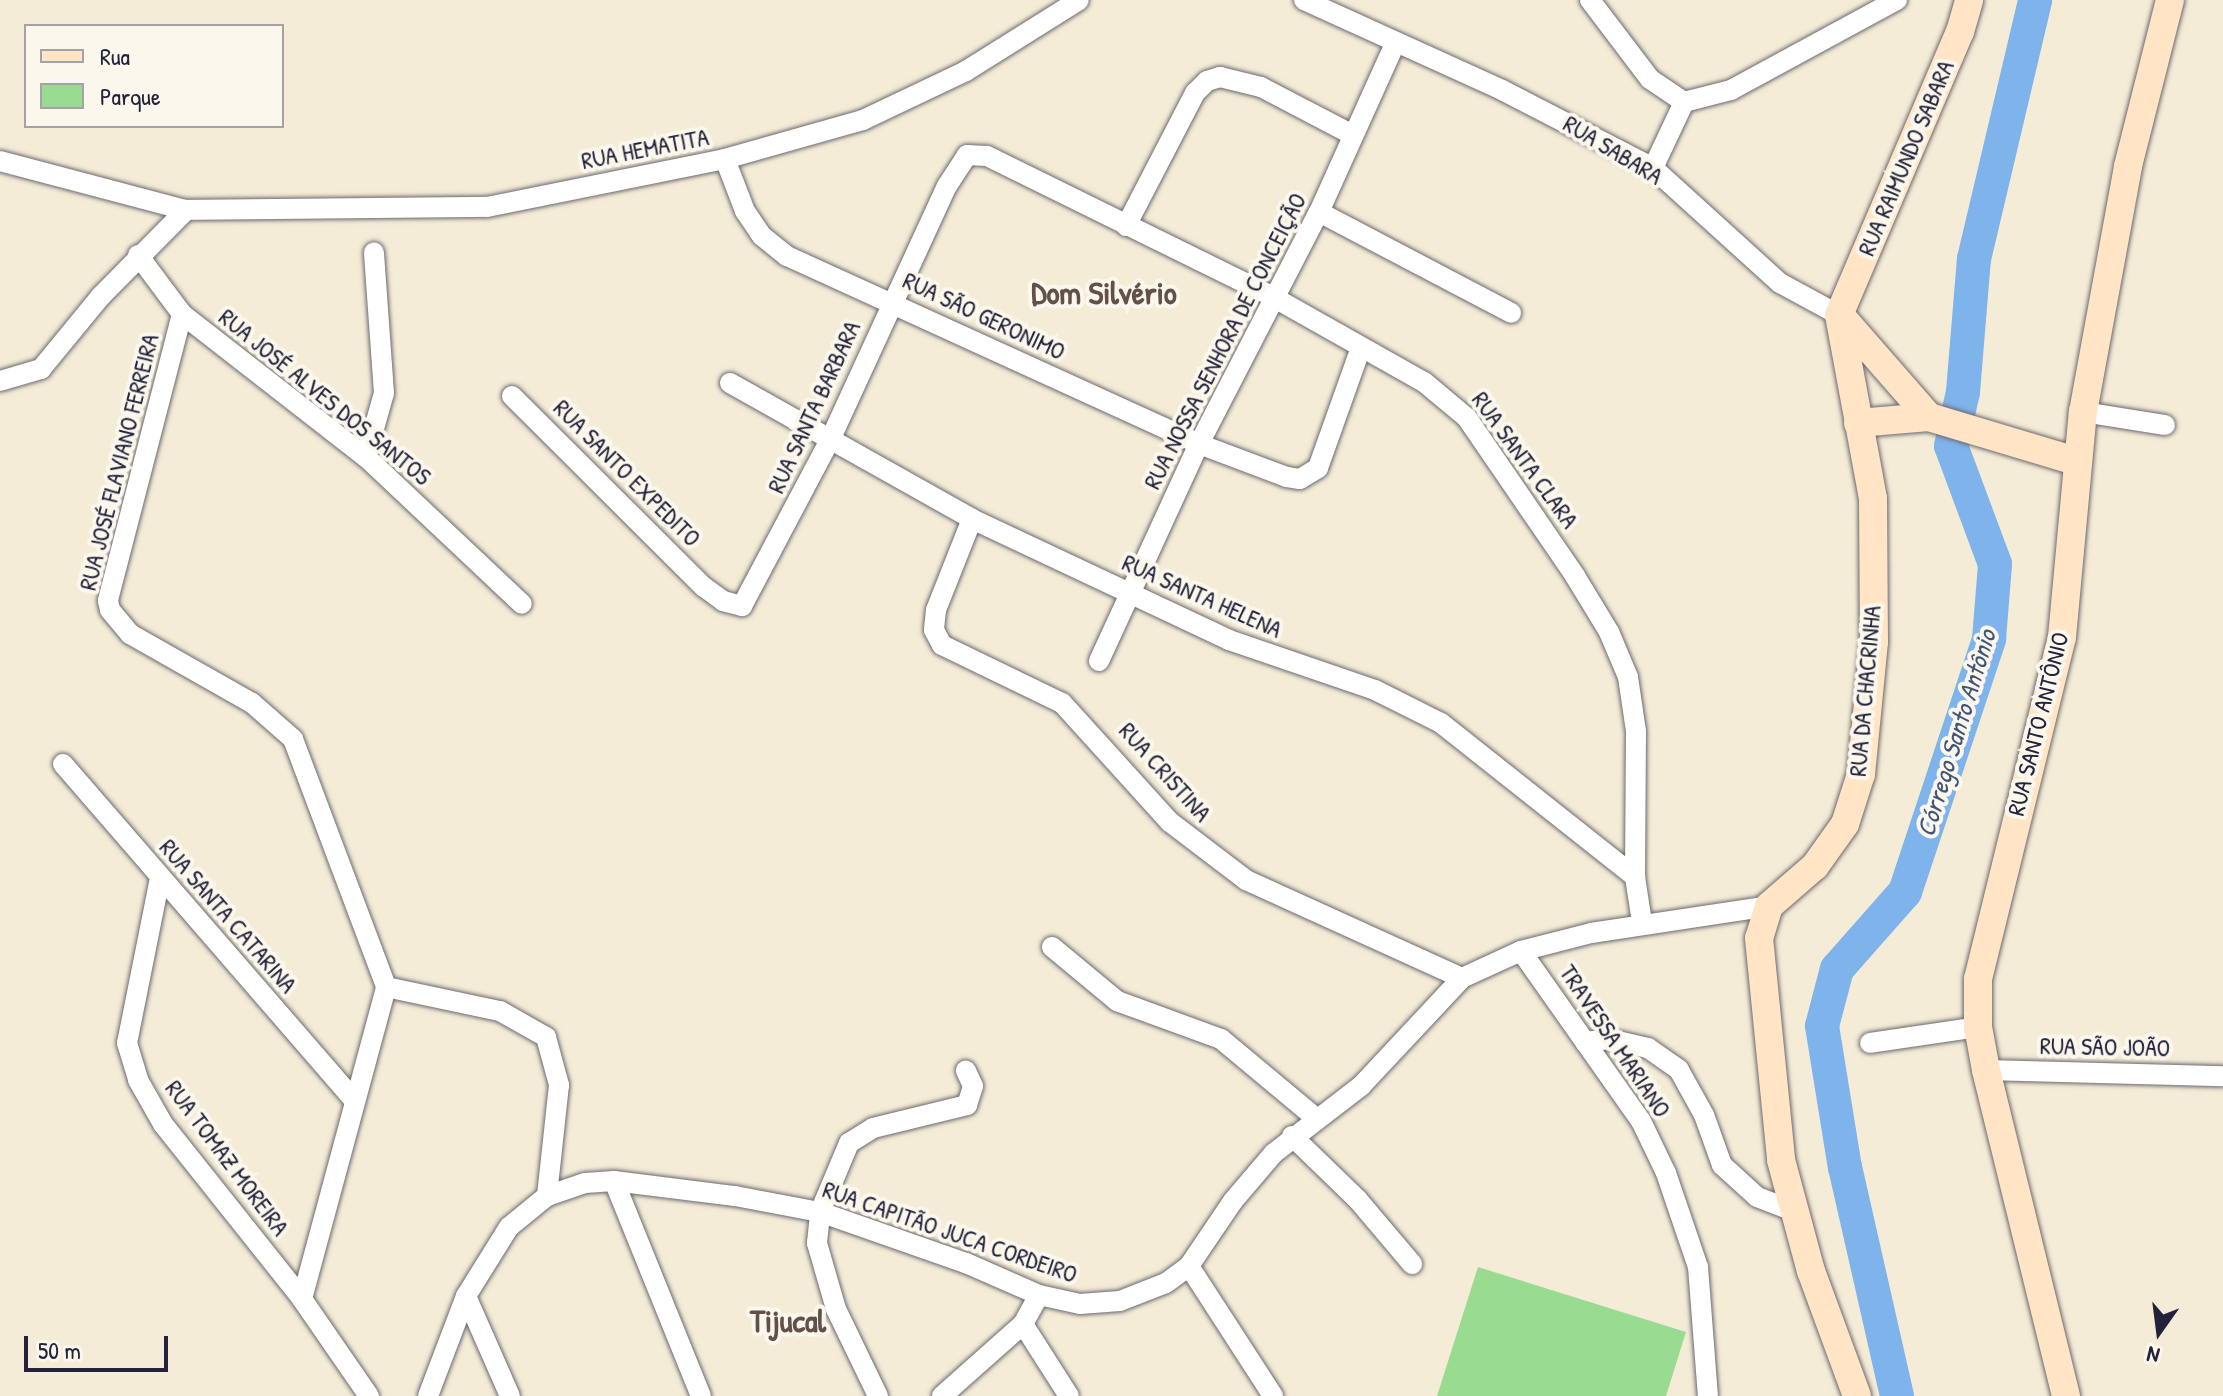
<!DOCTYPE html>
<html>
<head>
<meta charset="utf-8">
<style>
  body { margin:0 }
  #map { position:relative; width:2223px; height:1396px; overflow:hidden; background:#f4ecd6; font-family:"Patrick Hand",sans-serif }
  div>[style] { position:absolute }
  .green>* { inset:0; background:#99db91 }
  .river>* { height:34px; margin:-17px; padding:0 17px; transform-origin:17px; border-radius:17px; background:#7eb3ec }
  .roads { filter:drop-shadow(0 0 2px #6c6971) drop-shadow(0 0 2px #6c6971) }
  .street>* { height:20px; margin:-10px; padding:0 10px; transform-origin:10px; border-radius:10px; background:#fff }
  .secondary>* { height:28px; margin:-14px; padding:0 14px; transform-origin:14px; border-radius:14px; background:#ffe4c6 }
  span { translate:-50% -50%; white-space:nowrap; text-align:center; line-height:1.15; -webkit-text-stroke:8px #fbf7ec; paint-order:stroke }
  .street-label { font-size:24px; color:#22223b }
  .water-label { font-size:26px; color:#425579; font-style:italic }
  .district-label { font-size:32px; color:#62504b; font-weight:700 }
  .legend { position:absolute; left:24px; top:24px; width:260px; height:104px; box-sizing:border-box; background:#fbf7ec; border:2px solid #a4a2a5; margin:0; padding:10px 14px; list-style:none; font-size:24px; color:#22223b }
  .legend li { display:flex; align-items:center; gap:16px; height:40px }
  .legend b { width:40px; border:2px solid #a4a2a5 }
  .north { position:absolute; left:2119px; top:1292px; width:80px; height:80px; -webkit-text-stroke:6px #fbf7ec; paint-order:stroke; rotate:194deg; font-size:22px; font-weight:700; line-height:32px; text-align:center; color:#22223b }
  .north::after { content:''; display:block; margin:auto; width:28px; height:36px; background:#22223b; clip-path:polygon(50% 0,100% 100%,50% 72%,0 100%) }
  .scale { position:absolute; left:24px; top:1336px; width:144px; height:36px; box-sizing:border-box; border:4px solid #22223b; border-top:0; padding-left:10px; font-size:24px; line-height:28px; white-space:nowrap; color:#22223b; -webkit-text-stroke:6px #fbf7ec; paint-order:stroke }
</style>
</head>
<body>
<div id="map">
  <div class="green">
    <div style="clip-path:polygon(1478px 1267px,1686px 1332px,1666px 1396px,1437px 1396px)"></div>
  </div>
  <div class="river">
    <div style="left:1897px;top:1396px;width:234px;rotate:-102.8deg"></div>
    <div style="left:1845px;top:1168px;width:144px;rotate:-99.2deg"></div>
    <div style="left:1822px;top:1026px;width:59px;rotate:-75.3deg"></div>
    <div style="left:1837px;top:969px;width:103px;rotate:-48.6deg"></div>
    <div style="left:1905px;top:892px;width:267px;rotate:-71.6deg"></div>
    <div style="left:1989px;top:639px;width:75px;rotate:-85.4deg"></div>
    <div style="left:1995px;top:564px;width:126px;rotate:-110.4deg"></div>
    <div style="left:1951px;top:446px;width:55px;rotate:-77.5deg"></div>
    <div style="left:1963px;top:392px;width:133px;rotate:-85.3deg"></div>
    <div style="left:1974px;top:259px;width:266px;rotate:-76.7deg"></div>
  </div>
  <div class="roads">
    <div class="street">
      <div style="left:1304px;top:0;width:217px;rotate:24.4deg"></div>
      <div style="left:1502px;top:90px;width:170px;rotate:27.3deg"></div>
      <div style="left:1653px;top:168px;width:171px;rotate:42.2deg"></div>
      <div style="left:1780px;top:283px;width:67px;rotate:28.5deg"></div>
      <div style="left:1590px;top:0;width:99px;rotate:52.8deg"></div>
      <div style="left:1650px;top:79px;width:41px;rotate:34.1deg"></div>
      <div style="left:1684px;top:102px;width:49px;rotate:-14.3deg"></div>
      <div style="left:1731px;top:90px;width:189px;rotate:-28.5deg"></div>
      <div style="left:725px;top:159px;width:56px;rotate:69deg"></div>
      <div style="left:745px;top:211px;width:30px;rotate:56deg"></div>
      <div style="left:762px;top:236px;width:32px;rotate:39deg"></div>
      <div style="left:787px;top:256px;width:453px;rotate:24.5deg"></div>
      <div style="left:1199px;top:444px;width:94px;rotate:20.6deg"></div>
      <div style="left:1287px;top:477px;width:13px;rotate:9deg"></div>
      <div style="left:1300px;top:479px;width:21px;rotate:-31deg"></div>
      <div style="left:1318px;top:468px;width:128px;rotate:-70.4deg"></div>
      <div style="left:0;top:161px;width:192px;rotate:14.8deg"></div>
      <div style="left:186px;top:210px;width:301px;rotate:-0.6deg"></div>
      <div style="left:487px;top:207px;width:243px;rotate:-11.4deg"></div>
      <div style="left:725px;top:159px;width:143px;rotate:-15.8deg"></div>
      <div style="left:863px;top:120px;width:114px;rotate:-25.4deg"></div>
      <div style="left:966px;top:71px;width:133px;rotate:-32.1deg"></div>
      <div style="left:1653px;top:168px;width:73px;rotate:-64.8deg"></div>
      <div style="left:1319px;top:212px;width:217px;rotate:27.7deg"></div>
      <div style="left:1126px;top:226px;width:150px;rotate:-62.6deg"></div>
      <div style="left:1195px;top:93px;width:17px;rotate:-45deg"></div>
      <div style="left:1207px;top:81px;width:14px;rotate:-17deg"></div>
      <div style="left:1220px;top:77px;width:42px;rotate:13.7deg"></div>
      <div style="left:1261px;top:87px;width:104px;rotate:27.6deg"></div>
      <div style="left:138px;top:255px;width:74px;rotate:53.3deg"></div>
      <div style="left:182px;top:314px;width:233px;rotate:37.9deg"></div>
      <div style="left:366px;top:457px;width:214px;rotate:43.3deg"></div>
      <div style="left:182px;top:314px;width:296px;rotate:104.5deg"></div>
      <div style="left:108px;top:601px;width:9px;rotate:77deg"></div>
      <div style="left:110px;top:610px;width:31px;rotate:50deg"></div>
      <div style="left:130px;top:634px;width:140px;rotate:29.5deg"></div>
      <div style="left:252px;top:703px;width:55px;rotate:41.3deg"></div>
      <div style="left:293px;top:739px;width:265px;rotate:69.4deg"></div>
      <div style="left:0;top:381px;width:43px;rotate:-16.3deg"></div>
      <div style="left:41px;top:369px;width:94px;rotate:-50.6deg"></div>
      <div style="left:101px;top:296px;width:121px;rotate:-45.3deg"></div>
      <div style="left:730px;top:383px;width:278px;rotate:29.3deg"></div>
      <div style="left:972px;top:519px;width:284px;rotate:25.2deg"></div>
      <div style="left:1229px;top:640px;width:154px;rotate:18.9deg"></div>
      <div style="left:1375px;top:690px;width:74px;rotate:26.6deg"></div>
      <div style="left:1441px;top:723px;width:248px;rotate:38.4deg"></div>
      <div style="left:512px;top:396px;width:271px;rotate:44.9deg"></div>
      <div style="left:704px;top:587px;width:24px;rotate:36deg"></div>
      <div style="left:723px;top:601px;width:20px;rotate:15deg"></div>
      <div style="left:742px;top:606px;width:188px;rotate:-62.1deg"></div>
      <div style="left:830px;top:440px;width:280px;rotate:-65.3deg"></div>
      <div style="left:947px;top:186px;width:37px;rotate:-57deg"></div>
      <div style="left:967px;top:155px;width:20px;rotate:3deg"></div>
      <div style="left:987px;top:156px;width:319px;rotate:26.2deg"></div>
      <div style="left:1273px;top:297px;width:173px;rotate:29.4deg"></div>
      <div style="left:1424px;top:382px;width:56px;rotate:39.9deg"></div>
      <div style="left:1467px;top:418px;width:191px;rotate:55.6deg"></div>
      <div style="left:1575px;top:576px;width:66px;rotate:58.7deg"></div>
      <div style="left:1609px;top:632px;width:49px;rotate:67.1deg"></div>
      <div style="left:1628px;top:677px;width:55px;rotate:81.6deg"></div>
      <div style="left:1636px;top:731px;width:146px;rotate:90.4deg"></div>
      <div style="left:1635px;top:877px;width:46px;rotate:81.2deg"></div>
      <div style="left:2083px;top:412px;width:83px;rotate:9deg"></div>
      <div style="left:366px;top:457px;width:66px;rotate:-74.3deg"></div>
      <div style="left:384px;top:393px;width:141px;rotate:-94.1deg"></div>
      <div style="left:972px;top:519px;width:98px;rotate:111.6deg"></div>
      <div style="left:936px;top:610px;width:20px;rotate:96deg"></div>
      <div style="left:934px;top:630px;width:17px;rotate:62deg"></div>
      <div style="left:942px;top:645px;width:133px;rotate:25.8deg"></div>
      <div style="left:1062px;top:703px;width:161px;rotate:47.8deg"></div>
      <div style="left:1170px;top:822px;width:96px;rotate:37.3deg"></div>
      <div style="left:1246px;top:880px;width:237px;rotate:24.4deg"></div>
      <div style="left:1099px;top:661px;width:239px;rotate:-65.3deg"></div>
      <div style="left:1199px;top:444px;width:261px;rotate:-62.7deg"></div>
      <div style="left:1319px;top:212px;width:184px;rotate:-65.7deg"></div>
      <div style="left:63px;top:764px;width:446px;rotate:49.1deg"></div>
      <div style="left:160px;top:878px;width:168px;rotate:101.3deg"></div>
      <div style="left:127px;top:1043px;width:39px;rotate:73deg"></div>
      <div style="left:138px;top:1080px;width:51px;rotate:60.4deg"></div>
      <div style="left:163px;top:1124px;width:223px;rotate:51.5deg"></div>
      <div style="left:302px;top:1299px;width:118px;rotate:55.4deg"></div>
      <div style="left:1052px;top:947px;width:85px;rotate:39.7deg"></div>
      <div style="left:1117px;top:1001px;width:111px;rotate:20.1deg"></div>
      <div style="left:1221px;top:1039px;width:125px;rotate:39.8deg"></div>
      <div style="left:1521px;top:951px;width:208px;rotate:54.8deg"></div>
      <div style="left:1641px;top:1121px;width:58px;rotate:64.3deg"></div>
      <div style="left:1666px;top:1173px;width:99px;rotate:71.2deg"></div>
      <div style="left:1698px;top:1267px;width:129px;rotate:85.6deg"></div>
      <div style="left:386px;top:987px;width:116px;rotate:11.9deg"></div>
      <div style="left:500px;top:1011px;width:53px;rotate:29.5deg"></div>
      <div style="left:546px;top:1037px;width:50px;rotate:74.8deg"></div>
      <div style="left:559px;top:1085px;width:112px;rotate:96.2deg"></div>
      <div style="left:1585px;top:1042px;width:24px;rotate:-7deg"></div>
      <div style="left:1609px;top:1039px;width:40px;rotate:13deg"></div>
      <div style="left:1648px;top:1048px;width:38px;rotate:35deg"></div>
      <div style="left:1679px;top:1070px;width:51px;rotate:60.9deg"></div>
      <div style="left:1704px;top:1115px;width:53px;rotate:70.2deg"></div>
      <div style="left:1722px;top:1165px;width:47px;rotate:42.4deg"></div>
      <div style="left:1757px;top:1197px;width:40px;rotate:21deg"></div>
      <div style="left:1870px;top:1043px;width:109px;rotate:-8.4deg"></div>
      <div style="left:1986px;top:1070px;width:237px;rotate:1.5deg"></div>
      <div style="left:1292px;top:1136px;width:92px;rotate:44.1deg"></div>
      <div style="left:1358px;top:1200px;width:84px;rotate:49.8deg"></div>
      <div style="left:614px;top:1181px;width:232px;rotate:68deg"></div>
      <div style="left:1189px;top:1266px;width:155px;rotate:57.1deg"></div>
      <div style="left:466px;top:1296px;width:109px;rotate:66.3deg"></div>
      <div style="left:302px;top:1299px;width:323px;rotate:-74.9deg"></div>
      <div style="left:1023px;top:1324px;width:85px;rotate:57.4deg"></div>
      <div style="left:428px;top:1396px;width:107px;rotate:-69.2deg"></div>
      <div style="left:466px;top:1296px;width:81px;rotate:-58.1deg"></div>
      <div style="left:509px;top:1227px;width:49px;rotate:-39.2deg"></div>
      <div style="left:547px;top:1196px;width:40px;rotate:-18.9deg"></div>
      <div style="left:585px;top:1183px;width:29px;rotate:-4deg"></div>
      <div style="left:614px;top:1181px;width:122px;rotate:7.1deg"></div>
      <div style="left:735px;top:1196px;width:86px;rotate:10.7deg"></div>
      <div style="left:820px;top:1212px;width:155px;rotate:19.3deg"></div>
      <div style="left:966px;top:1263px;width:80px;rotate:23.7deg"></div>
      <div style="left:1039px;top:1295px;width:42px;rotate:12.4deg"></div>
      <div style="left:1080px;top:1304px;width:40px;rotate:-4.3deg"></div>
      <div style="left:1120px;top:1301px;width:49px;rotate:-21.4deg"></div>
      <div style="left:1166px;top:1283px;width:29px;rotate:-36deg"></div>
      <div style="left:1189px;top:1266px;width:78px;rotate:-55.9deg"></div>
      <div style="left:1233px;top:1201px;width:63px;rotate:-49.5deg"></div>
      <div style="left:1274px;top:1153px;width:110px;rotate:-37.6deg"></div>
      <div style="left:1361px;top:1086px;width:148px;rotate:-46.9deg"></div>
      <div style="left:1462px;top:978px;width:65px;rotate:-24.6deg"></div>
      <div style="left:1521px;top:951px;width:72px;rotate:-14.4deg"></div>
      <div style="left:1591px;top:933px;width:180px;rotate:-8.6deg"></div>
      <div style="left:878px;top:1396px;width:97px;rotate:-115.8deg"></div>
      <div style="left:836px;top:1309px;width:69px;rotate:-106.1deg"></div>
      <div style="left:817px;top:1243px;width:31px;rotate:-84deg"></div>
      <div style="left:820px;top:1212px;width:75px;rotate:-67.2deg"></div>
      <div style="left:849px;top:1143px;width:28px;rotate:-32deg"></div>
      <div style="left:873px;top:1128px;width:97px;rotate:-13.7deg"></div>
      <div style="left:967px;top:1105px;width:20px;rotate:-72deg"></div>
      <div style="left:973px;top:1086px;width:17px;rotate:-115deg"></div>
      <div style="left:942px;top:1396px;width:108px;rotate:-41.6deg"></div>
      <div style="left:1023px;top:1324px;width:33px;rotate:-61deg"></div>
    </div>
    <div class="secondary">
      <div style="left:1839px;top:315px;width:187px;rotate:79.5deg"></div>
      <div style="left:1873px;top:499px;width:143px;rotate:89.6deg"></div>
      <div style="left:1874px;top:642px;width:133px;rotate:95.6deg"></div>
      <div style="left:1861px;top:774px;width:52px;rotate:107.7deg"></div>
      <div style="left:1845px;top:824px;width:52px;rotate:125.5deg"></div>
      <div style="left:1815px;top:866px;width:61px;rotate:139deg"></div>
      <div style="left:1769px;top:906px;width:34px;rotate:107deg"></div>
      <div style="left:1759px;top:938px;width:223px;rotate:84.3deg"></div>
      <div style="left:1781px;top:1160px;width:115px;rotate:74.9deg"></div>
      <div style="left:1811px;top:1271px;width:133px;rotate:69.8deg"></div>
      <div style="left:1839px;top:315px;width:308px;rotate:-66.9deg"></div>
      <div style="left:1960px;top:32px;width:33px;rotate:-74deg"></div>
      <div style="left:1840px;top:315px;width:135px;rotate:48.9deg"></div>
      <div style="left:1858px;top:423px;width:71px;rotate:-4.8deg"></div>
      <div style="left:1929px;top:417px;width:153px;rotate:16.7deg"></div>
      <div style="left:2066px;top:1396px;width:336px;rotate:-103.8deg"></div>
      <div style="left:1986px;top:1070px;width:44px;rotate:-100.5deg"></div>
      <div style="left:1978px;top:1027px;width:48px;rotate:-90deg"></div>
      <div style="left:1978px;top:979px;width:352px;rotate:-76.2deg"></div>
      <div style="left:2062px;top:637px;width:226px;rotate:-84.7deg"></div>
      <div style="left:2083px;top:412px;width:250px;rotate:-79.6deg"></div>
      <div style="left:2128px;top:166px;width:171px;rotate:-75.8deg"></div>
    </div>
  </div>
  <div class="street-label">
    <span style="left:645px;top:149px;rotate:-11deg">RUA HEMATITA</span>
    <span style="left:1613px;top:150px;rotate:31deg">RUA SABARA</span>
    <span style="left:1906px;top:158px;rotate:-67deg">RUA RAIMUNDO SABARA</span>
    <span style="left:984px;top:316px;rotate:25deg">RUA SÃO GERONIMO</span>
    <span style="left:1225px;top:341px;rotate:-63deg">RUA NOSSA SENHORA DE CONCEIÇÃO</span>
    <span style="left:325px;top:397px;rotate:39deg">RUA JOSÉ ALVES DOS SANTOS</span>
    <span style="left:814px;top:407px;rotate:-65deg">RUA SANTA BARBARA</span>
    <span style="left:1525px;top:460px;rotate:54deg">RUA SANTA CLARA</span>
    <span style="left:119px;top:462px;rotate:-76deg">RUA JOSÉ FLAVIANO FERREIRA</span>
    <span style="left:627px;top:473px;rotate:45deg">RUA SANTO EXPEDITO</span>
    <span style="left:1202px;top:596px;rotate:24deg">RUA SANTA HELENA</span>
    <span style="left:1865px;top:691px;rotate:-85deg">RUA DA CHACRINHA</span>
    <span style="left:2038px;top:724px;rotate:-76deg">RUA SANTO ANTÔNIO</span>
    <span style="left:1165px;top:772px;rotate:48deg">RUA CRISTINA</span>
    <span style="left:228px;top:916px;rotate:49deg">RUA SANTA CATARINA</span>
    <span style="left:1615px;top:1041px;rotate:56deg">TRAVESSA MARIANO</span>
    <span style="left:2105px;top:1047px;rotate:1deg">RUA SÃO JOÃO</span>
    <span style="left:227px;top:1158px;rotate:53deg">RUA TOMAZ MOREIRA</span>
    <span style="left:950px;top:1232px;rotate:19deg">RUA CAPITÃO JUCA CORDEIRO</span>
  </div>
  <div class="water-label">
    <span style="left:1956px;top:733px;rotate:-73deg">Córrego Santo Antônio</span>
  </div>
  <div class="district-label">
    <span style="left:1104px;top:293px">Dom Silvério</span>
    <span style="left:788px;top:1321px">Tijucal</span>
  </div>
  <ul class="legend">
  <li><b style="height:10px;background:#ffe4c6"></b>Rua</li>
  <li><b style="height:22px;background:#99db91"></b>Parque</li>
  </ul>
  <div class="north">N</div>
  <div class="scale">50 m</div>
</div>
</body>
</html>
